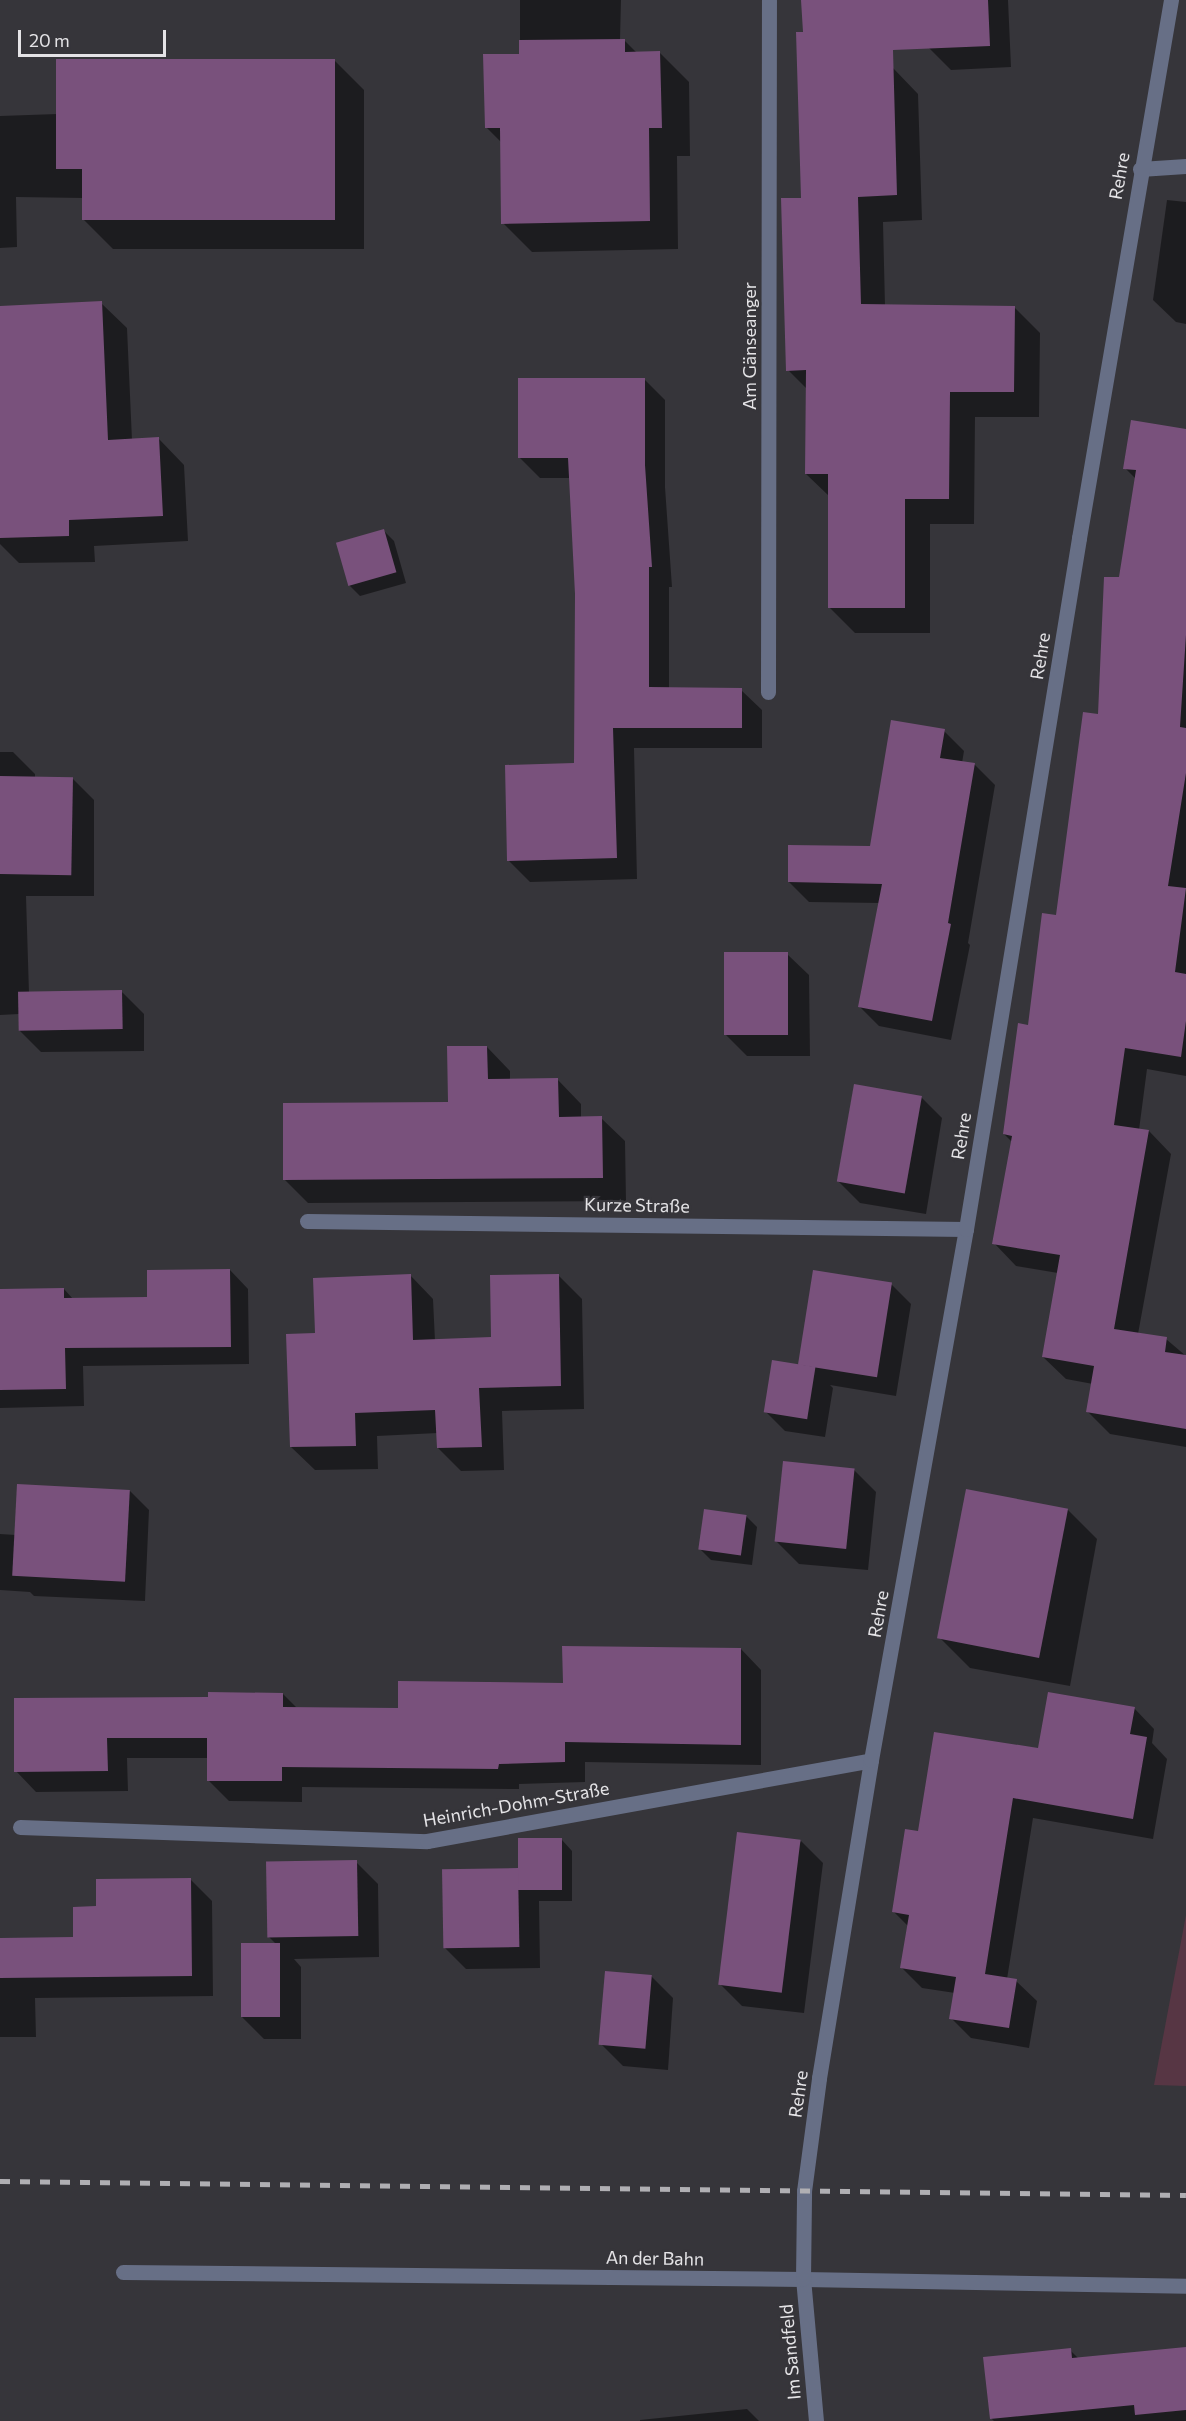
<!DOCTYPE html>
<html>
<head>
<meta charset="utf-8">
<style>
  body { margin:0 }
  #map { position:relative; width:1186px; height:2421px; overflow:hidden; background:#36353a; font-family:Commissioner,sans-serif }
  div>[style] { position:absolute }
  .green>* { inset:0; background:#573644 }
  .shadow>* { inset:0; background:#0007 }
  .building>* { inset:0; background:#79517c; transform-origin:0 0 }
  .minor>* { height:15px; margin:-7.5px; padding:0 7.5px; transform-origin:7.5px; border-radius:7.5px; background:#676f86 }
  .rail>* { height:4.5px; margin-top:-2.25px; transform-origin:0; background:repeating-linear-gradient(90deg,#b0afb3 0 10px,transparent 0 20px) }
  span { translate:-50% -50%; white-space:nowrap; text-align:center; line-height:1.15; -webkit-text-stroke:4.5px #36353a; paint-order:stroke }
  .street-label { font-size:18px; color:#e4e3e6 }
  .scale { position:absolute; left:18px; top:30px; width:148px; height:27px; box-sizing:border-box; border:3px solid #e4e3e6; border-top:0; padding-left:8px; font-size:18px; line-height:21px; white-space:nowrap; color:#e4e3e6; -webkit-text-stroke:4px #36353a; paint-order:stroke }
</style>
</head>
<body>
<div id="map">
  <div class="green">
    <div style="clip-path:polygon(1186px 1915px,1186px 2086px,1154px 2085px)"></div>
  </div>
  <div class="shadow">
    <div style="clip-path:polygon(520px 0,621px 0,620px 40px,624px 40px,637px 53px,660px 53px,689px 82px,690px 156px,677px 156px,678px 249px,532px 252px,503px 223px,501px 142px,486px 127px,520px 55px)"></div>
    <div style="clip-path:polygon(802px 0,1008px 0,1011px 67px,951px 70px,929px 48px,872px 9px,893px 68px,918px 94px,922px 220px,883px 222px,885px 306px,1014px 307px,1040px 333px,1039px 417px,975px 417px,974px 524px,930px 524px,930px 633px,855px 633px,829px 607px,829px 496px,806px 474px,807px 389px,788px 370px,802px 200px,805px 33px)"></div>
    <div style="clip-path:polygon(334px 60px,364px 90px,364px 249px,113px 249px,83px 219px,83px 198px,16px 197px,17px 247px,0 248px,0 116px,57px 114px)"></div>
    <div style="clip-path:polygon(1167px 200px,1186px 202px,1186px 324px,1176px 322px,1153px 300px)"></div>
    <div style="clip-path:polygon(101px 303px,127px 328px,132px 440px,159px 439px,184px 465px,188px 541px,94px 546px,95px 562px,19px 563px,0 544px,0 308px)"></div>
    <div style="clip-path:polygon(644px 379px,665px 400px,665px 487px,672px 587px,669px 587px,669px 688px,741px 690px,762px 710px,762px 748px,634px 748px,637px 879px,530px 882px,509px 861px,576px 765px,577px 594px,570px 478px,540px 478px,519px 457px)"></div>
    <div style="clip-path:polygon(1186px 430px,1186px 1076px,1147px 1069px,1139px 1130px,1149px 1131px,1171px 1154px,1138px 1334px,1166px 1339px,1186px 1356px,1186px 1447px,1110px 1434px,1088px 1412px,1093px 1384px,1066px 1379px,1043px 1357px,1058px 1273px,1016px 1266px,994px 1243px,1012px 1142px,1004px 1134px,1057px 916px,1099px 716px,1136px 479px,1125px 468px)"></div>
    <div style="clip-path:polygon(383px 530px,394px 541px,406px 583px,360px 596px,349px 585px)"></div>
    <div style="clip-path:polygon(944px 731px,964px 751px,962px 763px,975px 765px,995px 785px,968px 943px,970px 945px,951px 1040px,879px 1026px,859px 1006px,880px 903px,809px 902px,789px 882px,871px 848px)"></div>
    <div style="clip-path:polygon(0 752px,13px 752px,35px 774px,35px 778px,72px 778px,94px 800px,94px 896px,26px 896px,29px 993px,122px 992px,144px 1014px,144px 1051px,41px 1052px,19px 1030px,19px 1014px,0 1015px)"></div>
    <div style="clip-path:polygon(787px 954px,809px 975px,810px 1056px,747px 1056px,725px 1034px)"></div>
    <div style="clip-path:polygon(487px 1047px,510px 1071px,510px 1080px,558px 1080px,581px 1104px,581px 1118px,601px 1118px,625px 1141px,626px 1201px,308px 1203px,284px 1179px,449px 1104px)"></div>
    <div style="clip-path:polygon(921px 1097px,942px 1118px,926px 1214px,860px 1203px,838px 1181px)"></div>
    <div style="clip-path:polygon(230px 1270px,248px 1289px,249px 1364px,83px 1366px,84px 1406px,0 1408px,0 1291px,64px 1289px,73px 1299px,149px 1298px)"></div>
    <div style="clip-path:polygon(815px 1272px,892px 1285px,911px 1304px,896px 1396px,830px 1385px,833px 1388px,825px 1437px,785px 1431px,766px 1412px,799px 1366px)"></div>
    <div style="clip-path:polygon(410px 1275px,433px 1299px,435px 1341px,493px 1339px,559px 1276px,582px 1299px,584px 1409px,502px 1411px,504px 1470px,461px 1471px,438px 1448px,438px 1433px,377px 1436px,378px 1469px,315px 1470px,291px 1447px,316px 1335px)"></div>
    <div style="clip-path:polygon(854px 1470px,876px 1492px,868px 1570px,799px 1564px,777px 1542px)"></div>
    <div style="clip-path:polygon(129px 1490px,149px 1510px,145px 1601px,34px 1596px,30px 1592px,0 1590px,0 1534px,16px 1535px)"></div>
    <div style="clip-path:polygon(1067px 1509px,1097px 1539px,1070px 1686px,970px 1668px,940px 1638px)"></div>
    <div style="clip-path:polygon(746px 1516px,757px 1527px,752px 1565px,711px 1560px,700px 1549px)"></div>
    <div style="clip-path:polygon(741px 1649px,761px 1670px,761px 1765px,585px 1762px,585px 1782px,519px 1784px,519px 1789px,302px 1787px,302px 1802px,229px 1801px,208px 1780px,208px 1758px,127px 1758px,128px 1791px,36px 1792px,16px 1771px,209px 1698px,283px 1694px,298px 1709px,399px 1710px,565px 1684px)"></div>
    <div style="clip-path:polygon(1134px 1708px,1154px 1729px,1152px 1743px,1167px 1759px,1153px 1839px,1033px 1818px,1007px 1979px,1016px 1981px,1037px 2001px,1029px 2048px,971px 2038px,951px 2018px,955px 1993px,922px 1988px,902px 1968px,909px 1927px,894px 1912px,919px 1833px,1039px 1750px)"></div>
    <div style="clip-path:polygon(562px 1840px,572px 1851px,572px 1901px,539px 1901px,540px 1968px,466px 1969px,444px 1947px,518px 1869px,520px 1872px)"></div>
    <div style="clip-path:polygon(801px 1841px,823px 1863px,804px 2013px,742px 2006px,720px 1984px)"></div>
    <div style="clip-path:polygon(356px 1862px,378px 1884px,379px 1957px,294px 1959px,301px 1967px,301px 2039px,264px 2039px,242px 2017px,277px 1945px,269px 1937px)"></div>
    <div style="clip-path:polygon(191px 1880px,212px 1901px,213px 1996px,35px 1998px,36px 2037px,0 2037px,0 1939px,75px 1939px,97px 1908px)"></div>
    <div style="clip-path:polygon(651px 1976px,673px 1998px,668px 2070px,623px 2066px,601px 2044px)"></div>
    <div style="clip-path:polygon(1186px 2348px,1186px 2421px,994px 2421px,991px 2418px,1070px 2350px,1079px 2359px)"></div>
    <div style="clip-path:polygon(747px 2409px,759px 2421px,640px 2421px,640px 2420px)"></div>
  </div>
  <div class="building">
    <div style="clip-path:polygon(801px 0,988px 0,990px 46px,893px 50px,897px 195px,858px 197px,861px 304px,1015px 306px,1014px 392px,950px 392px,949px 499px,905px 499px,905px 608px,828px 608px,828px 474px,805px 474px,806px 370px,786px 371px,781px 198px,801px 198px,796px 32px,803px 32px)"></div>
    <div style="clip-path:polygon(625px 39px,625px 52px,660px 51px,662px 128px,649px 128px,650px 221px,501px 224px,500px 128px,485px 128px,483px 54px,519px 54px,519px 40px)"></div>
    <div style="clip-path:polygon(56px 59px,335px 59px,335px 220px,82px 220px,82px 169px,56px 169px)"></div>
    <div style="clip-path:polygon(102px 301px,108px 440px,159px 437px,163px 516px,69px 520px,69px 536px,0 538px,0 306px)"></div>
    <div style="clip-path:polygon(518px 378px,645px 378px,645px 465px,652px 567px,649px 567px,649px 687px,742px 688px,742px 728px,613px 728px,617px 858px,507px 861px,505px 765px,574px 763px,575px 594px,568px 458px,518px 458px)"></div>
    <div style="clip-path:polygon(1131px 420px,1186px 429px,1186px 635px,1180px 727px,1186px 728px,1186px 773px,1168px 886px,1186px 888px,1175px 972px,1186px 974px,1186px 1021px,1181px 1057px,1125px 1048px,1114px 1125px,1149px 1130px,1114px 1329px,1167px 1337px,1165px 1352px,1186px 1355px,1186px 1429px,1086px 1412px,1094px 1366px,1042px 1357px,1060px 1255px,992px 1244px,1012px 1136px,1003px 1134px,1018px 1023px,1028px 1025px,1042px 913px,1056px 915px,1083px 712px,1098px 714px,1104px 577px,1119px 577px,1136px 470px,1123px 469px)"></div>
    <div style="left:384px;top:529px;width:45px;height:50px;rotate:74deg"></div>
    <div style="clip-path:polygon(891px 720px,945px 729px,940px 758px,975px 763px,948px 923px,951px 924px,932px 1021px,858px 1007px,882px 884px,788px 882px,788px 845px,870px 846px)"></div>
    <div style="left:0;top:776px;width:73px;height:98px;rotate:1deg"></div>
    <div style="left:724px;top:952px;width:64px;height:83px"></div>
    <div style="left:122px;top:990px;width:39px;height:104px;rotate:89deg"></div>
    <div style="clip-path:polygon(447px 1046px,487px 1046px,488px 1079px,558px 1078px,559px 1117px,602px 1116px,603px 1178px,283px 1180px,283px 1103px,448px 1102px)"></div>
    <div style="left:854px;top:1084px;width:69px;height:99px;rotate:10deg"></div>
    <div style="clip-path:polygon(230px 1269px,231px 1347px,65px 1348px,66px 1389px,0 1390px,0 1289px,64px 1288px,64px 1298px,147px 1297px,147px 1270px)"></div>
    <div style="left:813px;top:1270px;width:80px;height:96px;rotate:9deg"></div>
    <div style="clip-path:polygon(411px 1274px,413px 1340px,491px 1337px,490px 1275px,559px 1274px,561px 1386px,479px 1388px,482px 1447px,437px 1448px,435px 1410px,355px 1413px,356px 1446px,290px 1447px,286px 1334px,315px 1333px,313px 1278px)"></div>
    <div style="left:772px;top:1360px;width:44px;height:53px;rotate:9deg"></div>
    <div style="left:783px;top:1461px;width:72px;height:81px;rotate:6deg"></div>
    <div style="left:17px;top:1484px;width:113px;height:92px;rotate:3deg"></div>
    <div style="left:966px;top:1489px;width:104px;height:152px;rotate:11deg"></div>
    <div style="left:704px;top:1509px;width:43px;height:41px;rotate:8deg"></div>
    <div style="clip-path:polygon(562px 1646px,741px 1648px,741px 1745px,565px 1742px,565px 1762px,499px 1764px,498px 1769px,282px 1767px,282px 1781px,207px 1781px,207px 1738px,107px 1738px,108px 1771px,14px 1772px,14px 1698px,208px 1697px,208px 1692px,283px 1693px,283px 1707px,398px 1708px,398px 1681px,563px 1683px)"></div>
    <div style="clip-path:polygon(1048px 1692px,1135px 1707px,1130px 1734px,1147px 1737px,1133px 1819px,1013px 1798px,985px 1974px,1017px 1979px,1009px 2028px,949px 2019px,956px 1977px,900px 1968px,909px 1915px,892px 1912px,905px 1829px,918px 1831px,934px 1732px,1038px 1748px)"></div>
    <div style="left:737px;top:1832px;width:64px;height:154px;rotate:7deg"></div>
    <div style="left:518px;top:1838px;width:44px;height:52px"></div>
    <div style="left:357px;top:1860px;width:76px;height:91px;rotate:89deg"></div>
    <div style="left:518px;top:1868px;width:79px;height:76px;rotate:89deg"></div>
    <div style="clip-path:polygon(191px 1878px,192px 1976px,0 1978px,0 1938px,73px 1937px,73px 1907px,96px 1906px,96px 1879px)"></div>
    <div style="left:241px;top:1943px;width:39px;height:74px"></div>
    <div style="left:605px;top:1971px;width:47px;height:74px;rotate:5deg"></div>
    <div style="clip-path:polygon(1186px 2347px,1186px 2410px,1135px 2415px,1134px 2405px,990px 2419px,983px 2357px,1071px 2348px,1072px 2358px)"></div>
  </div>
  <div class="minor">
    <div style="left:1140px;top:169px;width:46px;rotate:-3.7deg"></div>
    <div style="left:768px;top:692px;width:692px;rotate:-89.92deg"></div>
    <div style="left:307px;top:1221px;width:659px;rotate:0.7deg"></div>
    <div style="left:20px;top:1827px;width:407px;rotate:2deg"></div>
    <div style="left:427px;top:1841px;width:451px;rotate:-10.3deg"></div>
    <div style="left:123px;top:2272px;width:680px;rotate:0.59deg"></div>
    <div style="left:803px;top:2279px;width:383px;rotate:1deg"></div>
    <div style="left:816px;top:2421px;width:143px;rotate:-95.2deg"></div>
    <div style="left:803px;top:2279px;width:88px;rotate:-89.3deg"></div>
    <div style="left:804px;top:2191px;width:114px;rotate:-82.4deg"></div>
    <div style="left:819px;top:2078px;width:322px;rotate:-80.7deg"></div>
    <div style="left:871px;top:1760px;width:539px;rotate:-79.86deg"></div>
    <div style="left:966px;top:1229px;width:700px;rotate:-80.71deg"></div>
    <div style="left:1079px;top:538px;width:546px;rotate:-80.3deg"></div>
  </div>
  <div class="rail">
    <div style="left:0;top:2181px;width:1186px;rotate:0.68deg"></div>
  </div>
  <div class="street-label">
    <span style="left:1119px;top:176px;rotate:-80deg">Rehre</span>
    <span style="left:749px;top:346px;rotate:-90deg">Am Gänseanger</span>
    <span style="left:1040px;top:656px;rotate:-81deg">Rehre</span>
    <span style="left:961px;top:1136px;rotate:-81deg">Rehre</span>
    <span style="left:637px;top:1205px;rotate:1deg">Kurze Straße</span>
    <span style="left:878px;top:1614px;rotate:-80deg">Rehre</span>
    <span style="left:516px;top:1804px;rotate:-10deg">Heinrich-Dohm-Straße</span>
    <span style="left:798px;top:2094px;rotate:-82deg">Rehre</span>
    <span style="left:655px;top:2258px;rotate:1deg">An der Bahn</span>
    <span style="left:790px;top:2352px;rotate:-95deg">Im Sandfeld</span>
  </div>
  <div class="scale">20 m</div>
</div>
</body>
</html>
